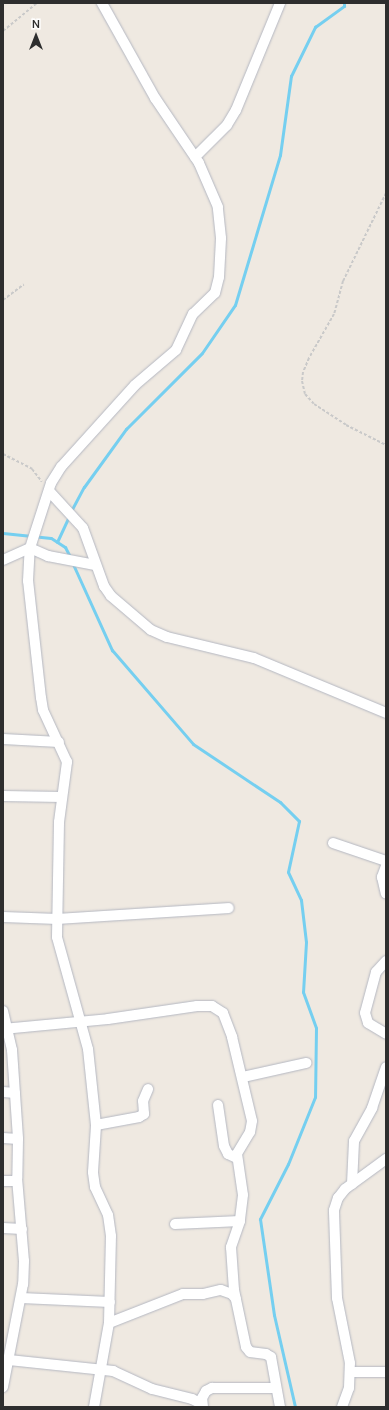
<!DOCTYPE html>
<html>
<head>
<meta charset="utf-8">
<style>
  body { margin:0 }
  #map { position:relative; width:389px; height:1410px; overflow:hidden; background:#efe9e1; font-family:Manrope,sans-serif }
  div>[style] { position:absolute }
  .stream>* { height:3px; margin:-1.5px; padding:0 1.5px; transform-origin:1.5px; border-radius:1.5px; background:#75cff0 }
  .path>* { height:2px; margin-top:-1px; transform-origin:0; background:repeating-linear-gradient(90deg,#c9c9c9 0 3px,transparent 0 5px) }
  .roads { filter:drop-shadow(0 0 1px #b4b7c1) drop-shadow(0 0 1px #b4b7c1) }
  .minor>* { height:10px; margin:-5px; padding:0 5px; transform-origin:5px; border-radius:5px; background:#fff }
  span { translate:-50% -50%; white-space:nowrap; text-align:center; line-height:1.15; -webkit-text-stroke:4px #fff; paint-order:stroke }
  .frame { position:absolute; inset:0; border:4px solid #2e2e2e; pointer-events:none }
  .north { position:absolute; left:16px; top:16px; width:40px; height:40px; -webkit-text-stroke:3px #fff; paint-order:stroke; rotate:0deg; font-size:11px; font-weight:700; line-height:16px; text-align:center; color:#2e2e2e }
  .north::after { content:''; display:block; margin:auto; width:14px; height:18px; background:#2e2e2e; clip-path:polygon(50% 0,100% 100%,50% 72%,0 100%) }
</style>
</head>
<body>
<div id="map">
  <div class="stream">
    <div style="left:71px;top:511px;width:27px;rotate:-62deg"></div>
    <div style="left:84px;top:487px;width:72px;rotate:-54.1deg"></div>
    <div style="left:126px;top:429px;width:107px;rotate:-45deg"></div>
    <div style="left:202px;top:353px;width:58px;rotate:-55.5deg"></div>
    <div style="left:235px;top:305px;width:157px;rotate:-73.3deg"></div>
    <div style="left:280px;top:155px;width:80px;rotate:-82.1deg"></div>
    <div style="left:291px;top:76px;width:55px;rotate:-63.9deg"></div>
    <div style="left:315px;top:27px;width:36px;rotate:-36deg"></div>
    <div style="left:344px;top:6px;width:3px;rotate:-90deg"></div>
    <div style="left:3px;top:533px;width:48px;rotate:5.9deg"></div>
    <div style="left:51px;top:538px;width:17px;rotate:33deg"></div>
    <div style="left:65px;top:547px;width:11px;rotate:63deg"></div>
    <div style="left:57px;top:542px;width:29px;rotate:-65deg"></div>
    <div style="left:72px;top:562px;width:97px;rotate:65.6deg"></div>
    <div style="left:112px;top:650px;width:124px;rotate:49.2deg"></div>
    <div style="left:193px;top:744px;width:105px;rotate:33.7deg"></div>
    <div style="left:280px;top:802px;width:27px;rotate:45deg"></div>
    <div style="left:299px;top:821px;width:52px;rotate:102.2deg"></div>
    <div style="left:288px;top:872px;width:31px;rotate:65deg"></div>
    <div style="left:301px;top:900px;width:42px;rotate:83.2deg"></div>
    <div style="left:306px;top:942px;width:50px;rotate:93.4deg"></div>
    <div style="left:303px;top:992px;width:38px;rotate:70deg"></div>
    <div style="left:316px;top:1028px;width:69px;rotate:90.8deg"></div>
    <div style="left:315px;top:1097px;width:72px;rotate:111.9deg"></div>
    <div style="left:288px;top:1164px;width:62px;rotate:117deg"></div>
    <div style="left:260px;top:1219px;width:97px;rotate:81.7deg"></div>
    <div style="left:274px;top:1315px;width:94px;rotate:77.1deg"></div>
  </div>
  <div class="path">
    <div style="left:3px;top:31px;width:44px;rotate:-39.5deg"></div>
    <div style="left:386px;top:193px;width:98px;rotate:116deg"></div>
    <div style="left:343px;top:281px;width:34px;rotate:105deg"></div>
    <div style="left:334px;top:314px;width:51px;rotate:119.6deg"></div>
    <div style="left:309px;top:358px;width:15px;rotate:113deg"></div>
    <div style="left:303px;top:372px;width:9px;rotate:96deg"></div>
    <div style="left:302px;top:381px;width:13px;rotate:77deg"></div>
    <div style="left:305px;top:394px;width:13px;rotate:48deg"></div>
    <div style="left:314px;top:404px;width:38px;rotate:33deg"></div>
    <div style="left:346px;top:425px;width:45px;rotate:26.6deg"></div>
    <div style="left:3px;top:300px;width:26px;rotate:-37deg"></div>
    <div style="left:3px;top:454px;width:33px;rotate:27deg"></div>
    <div style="left:32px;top:469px;width:16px;rotate:52deg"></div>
  </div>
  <div class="roads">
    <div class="minor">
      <div style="left:195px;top:157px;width:45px;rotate:-45deg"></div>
      <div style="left:227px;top:125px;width:17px;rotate:-59deg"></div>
      <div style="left:236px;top:110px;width:116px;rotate:-67.6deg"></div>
      <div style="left:49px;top:491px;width:50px;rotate:47.4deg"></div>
      <div style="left:83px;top:528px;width:62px;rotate:70.1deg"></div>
      <div style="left:104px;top:586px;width:12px;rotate:55deg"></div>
      <div style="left:111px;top:596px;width:52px;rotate:40.4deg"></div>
      <div style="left:151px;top:630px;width:17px;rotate:24deg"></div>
      <div style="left:167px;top:637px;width:89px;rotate:13.6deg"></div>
      <div style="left:254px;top:658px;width:143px;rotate:22.6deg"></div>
      <div style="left:3px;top:560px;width:30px;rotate:-24deg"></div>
      <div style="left:30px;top:548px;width:68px;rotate:-72.1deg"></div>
      <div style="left:51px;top:483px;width:19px;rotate:-58deg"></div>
      <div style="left:61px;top:467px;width:110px;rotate:-47.9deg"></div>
      <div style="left:135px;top:385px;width:54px;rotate:-40.5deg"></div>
      <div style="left:176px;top:350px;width:40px;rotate:-65deg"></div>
      <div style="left:193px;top:314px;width:30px;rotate:-44deg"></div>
      <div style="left:215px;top:293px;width:16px;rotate:-76deg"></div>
      <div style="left:219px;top:277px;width:39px;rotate:-87deg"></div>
      <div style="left:221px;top:238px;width:31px;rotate:-96deg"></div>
      <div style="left:218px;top:207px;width:48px;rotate:-113.4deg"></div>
      <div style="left:199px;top:163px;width:78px;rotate:-124.1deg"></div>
      <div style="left:155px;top:98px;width:109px;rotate:-119.2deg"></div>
      <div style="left:3px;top:739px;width:56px;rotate:3.1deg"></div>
      <div style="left:3px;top:796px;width:59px;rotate:1deg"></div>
      <div style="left:333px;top:843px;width:56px;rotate:18.8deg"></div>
      <div style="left:386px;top:866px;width:12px;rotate:110deg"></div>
      <div style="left:382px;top:877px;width:17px;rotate:77deg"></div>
      <div style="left:3px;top:917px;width:55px;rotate:2.1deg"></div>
      <div style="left:58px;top:919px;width:171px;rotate:-3.7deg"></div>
      <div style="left:386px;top:961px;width:15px;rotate:132deg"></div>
      <div style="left:376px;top:972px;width:42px;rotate:105deg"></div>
      <div style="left:365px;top:1013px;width:10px;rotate:73deg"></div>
      <div style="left:368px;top:1023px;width:21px;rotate:31deg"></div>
      <div style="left:3px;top:1011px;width:40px;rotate:77deg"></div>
      <div style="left:12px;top:1050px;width:89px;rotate:86.1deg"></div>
      <div style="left:18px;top:1139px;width:39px;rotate:91deg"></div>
      <div style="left:17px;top:1178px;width:83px;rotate:85.2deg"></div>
      <div style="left:24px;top:1261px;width:23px;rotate:92deg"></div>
      <div style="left:23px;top:1284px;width:105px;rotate:101deg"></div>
      <div style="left:3px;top:1029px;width:105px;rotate:-5.4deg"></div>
      <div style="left:108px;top:1019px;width:90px;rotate:-8.3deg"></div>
      <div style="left:197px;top:1006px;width:15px"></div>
      <div style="left:212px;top:1006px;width:13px;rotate:32deg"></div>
      <div style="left:223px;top:1013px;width:26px;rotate:69deg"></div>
      <div style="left:232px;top:1037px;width:86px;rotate:76.6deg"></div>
      <div style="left:252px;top:1121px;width:11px;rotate:100deg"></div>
      <div style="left:250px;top:1132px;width:26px;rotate:121deg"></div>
      <div style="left:237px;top:1154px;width:41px;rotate:81.7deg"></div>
      <div style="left:243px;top:1195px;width:26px;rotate:97deg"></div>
      <div style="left:240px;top:1221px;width:28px;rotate:109deg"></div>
      <div style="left:231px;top:1247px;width:43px;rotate:86deg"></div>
      <div style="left:234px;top:1290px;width:58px;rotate:78.1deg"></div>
      <div style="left:246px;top:1347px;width:6px;rotate:51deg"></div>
      <div style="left:250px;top:1352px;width:16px;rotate:7deg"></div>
      <div style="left:266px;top:1354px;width:6px;rotate:31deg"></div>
      <div style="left:271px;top:1357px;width:51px;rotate:79.8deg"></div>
      <div style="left:243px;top:1077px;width:65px;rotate:-12.5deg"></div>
      <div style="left:3px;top:1092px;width:12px;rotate:5deg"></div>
      <div style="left:218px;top:1105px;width:41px;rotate:81.7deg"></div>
      <div style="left:224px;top:1146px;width:9px;rotate:63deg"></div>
      <div style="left:228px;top:1154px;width:10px;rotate:24deg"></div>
      <div style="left:96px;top:1125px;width:44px;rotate:-10.5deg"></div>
      <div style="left:139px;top:1117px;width:6px;rotate:-31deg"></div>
      <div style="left:144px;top:1114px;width:13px;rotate:-94deg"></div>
      <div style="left:143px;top:1101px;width:13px;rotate:-67deg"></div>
      <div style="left:3px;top:1138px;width:15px;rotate:4deg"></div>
      <div style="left:3px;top:1181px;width:14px"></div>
      <div style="left:352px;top:1184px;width:43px;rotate:-87.3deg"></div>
      <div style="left:354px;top:1141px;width:38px;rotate:-61deg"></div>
      <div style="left:372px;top:1108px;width:43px;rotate:-71.1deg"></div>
      <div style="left:175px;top:1224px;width:65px;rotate:-2.6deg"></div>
      <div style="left:3px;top:1228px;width:19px;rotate:3deg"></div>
      <div style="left:21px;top:1298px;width:89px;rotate:2.6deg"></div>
      <div style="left:109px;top:1323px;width:79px;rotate:-21.4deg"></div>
      <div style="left:183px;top:1294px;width:20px"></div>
      <div style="left:203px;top:1294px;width:18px;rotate:-13deg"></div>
      <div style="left:221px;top:1290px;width:12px;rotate:20deg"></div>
      <div style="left:232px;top:1294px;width:6px;rotate:51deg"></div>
      <div style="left:9px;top:1360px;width:105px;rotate:6deg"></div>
      <div style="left:113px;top:1371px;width:43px;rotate:24.8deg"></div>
      <div style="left:152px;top:1389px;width:41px;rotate:14deg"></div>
      <div style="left:192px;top:1399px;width:11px;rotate:27deg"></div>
      <div style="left:350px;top:1372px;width:36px"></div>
      <div style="left:94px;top:1407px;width:85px;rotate:-79.9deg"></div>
      <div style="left:109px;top:1323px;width:87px;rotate:-88.7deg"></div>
      <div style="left:111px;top:1236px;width:21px;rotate:-98deg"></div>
      <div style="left:108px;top:1215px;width:31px;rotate:-115deg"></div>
      <div style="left:95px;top:1187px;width:15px;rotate:-98deg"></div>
      <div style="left:93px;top:1172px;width:47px;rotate:-86.3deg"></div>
      <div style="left:96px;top:1125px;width:76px;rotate:-96deg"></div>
      <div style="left:88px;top:1049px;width:116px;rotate:-105.5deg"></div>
      <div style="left:57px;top:937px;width:115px;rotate:-89deg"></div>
      <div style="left:59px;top:822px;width:61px;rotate:-82.4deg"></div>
      <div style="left:67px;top:762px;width:57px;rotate:-114.8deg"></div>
      <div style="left:43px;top:710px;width:12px;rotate:-99deg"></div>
      <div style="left:41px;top:698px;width:118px;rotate:-96.3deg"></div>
      <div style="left:28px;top:581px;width:33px;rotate:-87deg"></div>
      <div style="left:30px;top:548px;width:20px;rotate:24deg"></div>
      <div style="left:48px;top:556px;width:48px;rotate:10.8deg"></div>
      <div style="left:203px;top:1407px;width:9px;rotate:-96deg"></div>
      <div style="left:202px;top:1398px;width:8px;rotate:-60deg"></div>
      <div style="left:206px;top:1391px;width:7px;rotate:-27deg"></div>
      <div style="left:212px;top:1388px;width:62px"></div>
      <div style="left:342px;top:1407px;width:20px;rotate:-70deg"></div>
      <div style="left:349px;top:1388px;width:25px;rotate:-88deg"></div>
      <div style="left:350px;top:1363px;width:66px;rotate:-101.3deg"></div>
      <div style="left:337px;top:1298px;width:88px;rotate:-92deg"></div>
      <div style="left:334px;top:1210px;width:13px;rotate:-72deg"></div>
      <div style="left:338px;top:1198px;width:11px;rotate:-52deg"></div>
      <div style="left:345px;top:1189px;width:51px;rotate:-36.2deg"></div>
    </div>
  </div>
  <div class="frame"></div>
  <div class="north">N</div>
</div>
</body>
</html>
